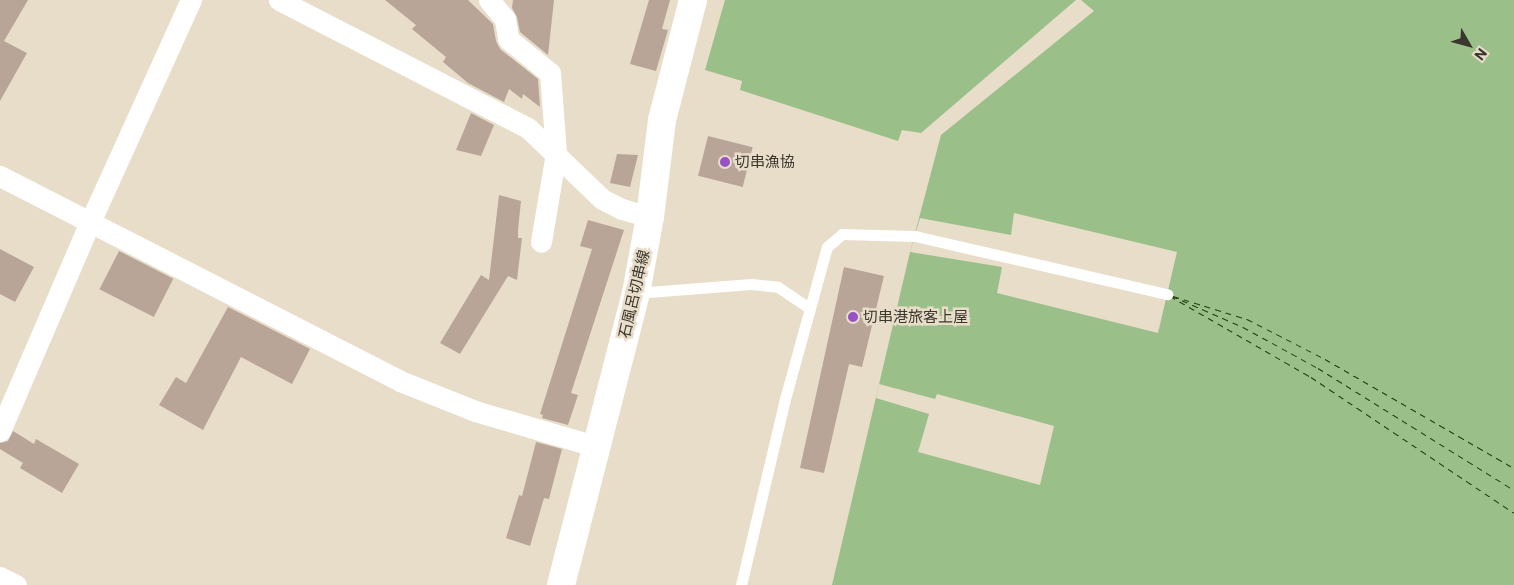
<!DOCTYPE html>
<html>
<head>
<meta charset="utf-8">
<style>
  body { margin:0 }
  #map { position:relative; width:1514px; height:585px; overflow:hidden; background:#e8ddc9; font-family:Commissioner,"Noto Sans JP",sans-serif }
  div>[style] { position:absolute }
  .water>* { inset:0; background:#9abf89 }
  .pier>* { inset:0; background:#e8ddc9 }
  .ferry>* { height:1px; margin-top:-0.5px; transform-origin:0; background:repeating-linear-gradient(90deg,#1e4006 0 6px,transparent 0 11px) }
  .building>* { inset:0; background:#b8a598; transform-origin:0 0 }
  .lane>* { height:11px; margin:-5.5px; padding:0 5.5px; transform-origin:5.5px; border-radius:5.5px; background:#fff }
  .street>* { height:21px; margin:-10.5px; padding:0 10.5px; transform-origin:10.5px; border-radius:10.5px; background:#fff }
  .secondary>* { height:28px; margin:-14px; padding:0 14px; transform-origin:14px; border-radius:14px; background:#fff }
  .dots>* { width:14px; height:14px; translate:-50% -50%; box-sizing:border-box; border:2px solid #e8ddc9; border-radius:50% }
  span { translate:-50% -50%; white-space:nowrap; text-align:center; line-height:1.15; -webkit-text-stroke:5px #e8ddc9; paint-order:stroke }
  .poi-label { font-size:15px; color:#3b362e }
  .left { translate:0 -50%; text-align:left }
  .street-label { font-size:15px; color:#3b362e }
  .north { position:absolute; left:1444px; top:20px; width:50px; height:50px; -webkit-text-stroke:4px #e8ddc9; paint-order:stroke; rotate:128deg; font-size:14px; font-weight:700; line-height:20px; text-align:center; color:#3b362e }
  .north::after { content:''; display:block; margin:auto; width:18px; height:22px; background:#3b362e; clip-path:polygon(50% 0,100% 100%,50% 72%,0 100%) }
</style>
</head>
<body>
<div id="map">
  <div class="water">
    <div style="clip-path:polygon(725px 0,1076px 0,921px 133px,902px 130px,898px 141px,740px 90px,742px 81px,705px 70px)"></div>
    <div style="clip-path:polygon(1081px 0,1514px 0,1514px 585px,832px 585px,910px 252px,941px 135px,1094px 11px)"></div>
  </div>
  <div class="pier">
    <div style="clip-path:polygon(1014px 213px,1177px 252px,1158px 333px,997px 293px,1002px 267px,910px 252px,920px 218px,1011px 235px)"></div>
    <div style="clip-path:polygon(879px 384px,935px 399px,937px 394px,1054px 426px,1040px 485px,918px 452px,929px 414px,876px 398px)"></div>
  </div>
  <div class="ferry">
    <div style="left:1170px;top:296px;width:163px;rotate:29.9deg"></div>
    <div style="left:1311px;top:377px;width:244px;rotate:33.8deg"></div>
    <div style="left:1172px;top:296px;width:77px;rotate:23.6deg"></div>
    <div style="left:1243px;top:327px;width:85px;rotate:28.7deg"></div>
    <div style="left:1318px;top:368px;width:231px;rotate:31.9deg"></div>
    <div style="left:1173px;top:296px;width:77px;rotate:17.3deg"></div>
    <div style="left:1247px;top:319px;width:88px;rotate:27.1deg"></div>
    <div style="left:1325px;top:359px;width:218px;rotate:30deg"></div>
  </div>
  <div class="building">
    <div style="clip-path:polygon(0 0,28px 0,4px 41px,27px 53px,0 101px)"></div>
    <div style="clip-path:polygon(385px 0,468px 0,493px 24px,496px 41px,500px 49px,538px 79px,540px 107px,523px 94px,522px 99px,509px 89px,504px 102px,468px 83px,443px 62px,446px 57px,412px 29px,416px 25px)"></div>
    <div style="clip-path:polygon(513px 0,554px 0,548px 55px,520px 32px,517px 17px,512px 8px)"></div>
    <div style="clip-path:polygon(649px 0,670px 0,662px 29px,668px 30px,656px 71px,630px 64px)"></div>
    <div style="clip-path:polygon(471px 113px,494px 125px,481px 156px,456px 150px)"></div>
    <div style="left:708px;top:136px;width:46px;height:41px;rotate:14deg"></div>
    <div style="clip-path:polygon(617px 154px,638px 155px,630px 187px,610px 183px)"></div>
    <div style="clip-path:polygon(499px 195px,521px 201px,518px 230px,518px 238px,522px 238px,517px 280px,508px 276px,460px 354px,440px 343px,481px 275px,489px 280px)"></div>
    <div style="clip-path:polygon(588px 220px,624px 230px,571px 393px,578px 395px,568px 425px,542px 418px,543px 415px,540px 414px,592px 249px,580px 246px)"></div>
    <div style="clip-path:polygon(0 249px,34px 267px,15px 302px,0 294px)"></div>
    <div style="left:119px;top:251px;width:61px;height:43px;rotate:27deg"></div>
    <div style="clip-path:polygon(844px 267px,884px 276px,862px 367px,849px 364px,824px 473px,800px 468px)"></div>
    <div style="clip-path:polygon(228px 307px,310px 349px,292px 384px,241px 357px,203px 430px,159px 405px,176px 377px,186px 383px)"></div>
    <div style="clip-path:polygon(13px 431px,34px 444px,36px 439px,79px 464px,62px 493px,20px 468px,23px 463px,0 449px,0 443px,8px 441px)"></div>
    <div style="clip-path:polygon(536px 442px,562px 449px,549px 499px,544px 498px,530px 546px,506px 538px,519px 495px,522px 496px)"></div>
  </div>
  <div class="lane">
    <div style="left:636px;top:293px;width:115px;rotate:-4.5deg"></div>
    <div style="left:751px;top:284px;width:27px;rotate:6deg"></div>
    <div style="left:778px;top:287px;width:37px;rotate:34deg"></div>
    <div style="left:741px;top:585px;width:191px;rotate:-76.7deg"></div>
    <div style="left:785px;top:399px;width:158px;rotate:-74.6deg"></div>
    <div style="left:827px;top:247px;width:20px;rotate:-41deg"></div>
    <div style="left:842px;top:234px;width:73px;rotate:1.6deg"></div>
    <div style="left:915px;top:236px;width:259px;rotate:13deg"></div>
  </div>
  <div class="street">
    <div style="left:279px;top:0;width:280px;rotate:27.2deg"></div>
    <div style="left:528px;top:128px;width:103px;rotate:43.8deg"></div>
    <div style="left:602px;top:199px;width:22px;rotate:27deg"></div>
    <div style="left:622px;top:209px;width:29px;rotate:16deg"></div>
    <div style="left:489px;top:0;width:25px;rotate:50deg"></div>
    <div style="left:505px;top:19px;width:20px;rotate:81deg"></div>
    <div style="left:508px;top:39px;width:54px;rotate:39deg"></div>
    <div style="left:550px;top:73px;width:80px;rotate:85.7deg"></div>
    <div style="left:556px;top:153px;width:90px;rotate:99.6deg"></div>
    <div style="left:0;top:176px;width:449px;rotate:27.1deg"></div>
    <div style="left:400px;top:381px;width:81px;rotate:21.8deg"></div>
    <div style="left:475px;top:411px;width:125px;rotate:16.3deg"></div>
    <div style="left:0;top:431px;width:230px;rotate:-66.7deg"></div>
    <div style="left:91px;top:220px;width:242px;rotate:-65.6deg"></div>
    <div style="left:0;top:577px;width:18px;rotate:27deg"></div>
  </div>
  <div class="secondary">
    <div style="left:561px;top:585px;width:301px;rotate:-75.6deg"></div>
    <div style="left:636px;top:293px;width:77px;rotate:-79.6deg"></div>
    <div style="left:650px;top:217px;width:98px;rotate:-82.9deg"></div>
    <div style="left:662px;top:120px;width:124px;rotate:-75.5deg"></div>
  </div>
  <div class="dots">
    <div style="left:725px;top:162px;background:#9952c6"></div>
    <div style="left:853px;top:317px;background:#9952c6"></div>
  </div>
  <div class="poi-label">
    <span class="left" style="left:735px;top:162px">切串漁協</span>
    <span class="left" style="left:863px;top:317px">切串港旅客上屋</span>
  </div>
  <div class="street-label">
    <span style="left:634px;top:294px;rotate:-77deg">石風呂切串線</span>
  </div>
  <div class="north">N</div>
</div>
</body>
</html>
